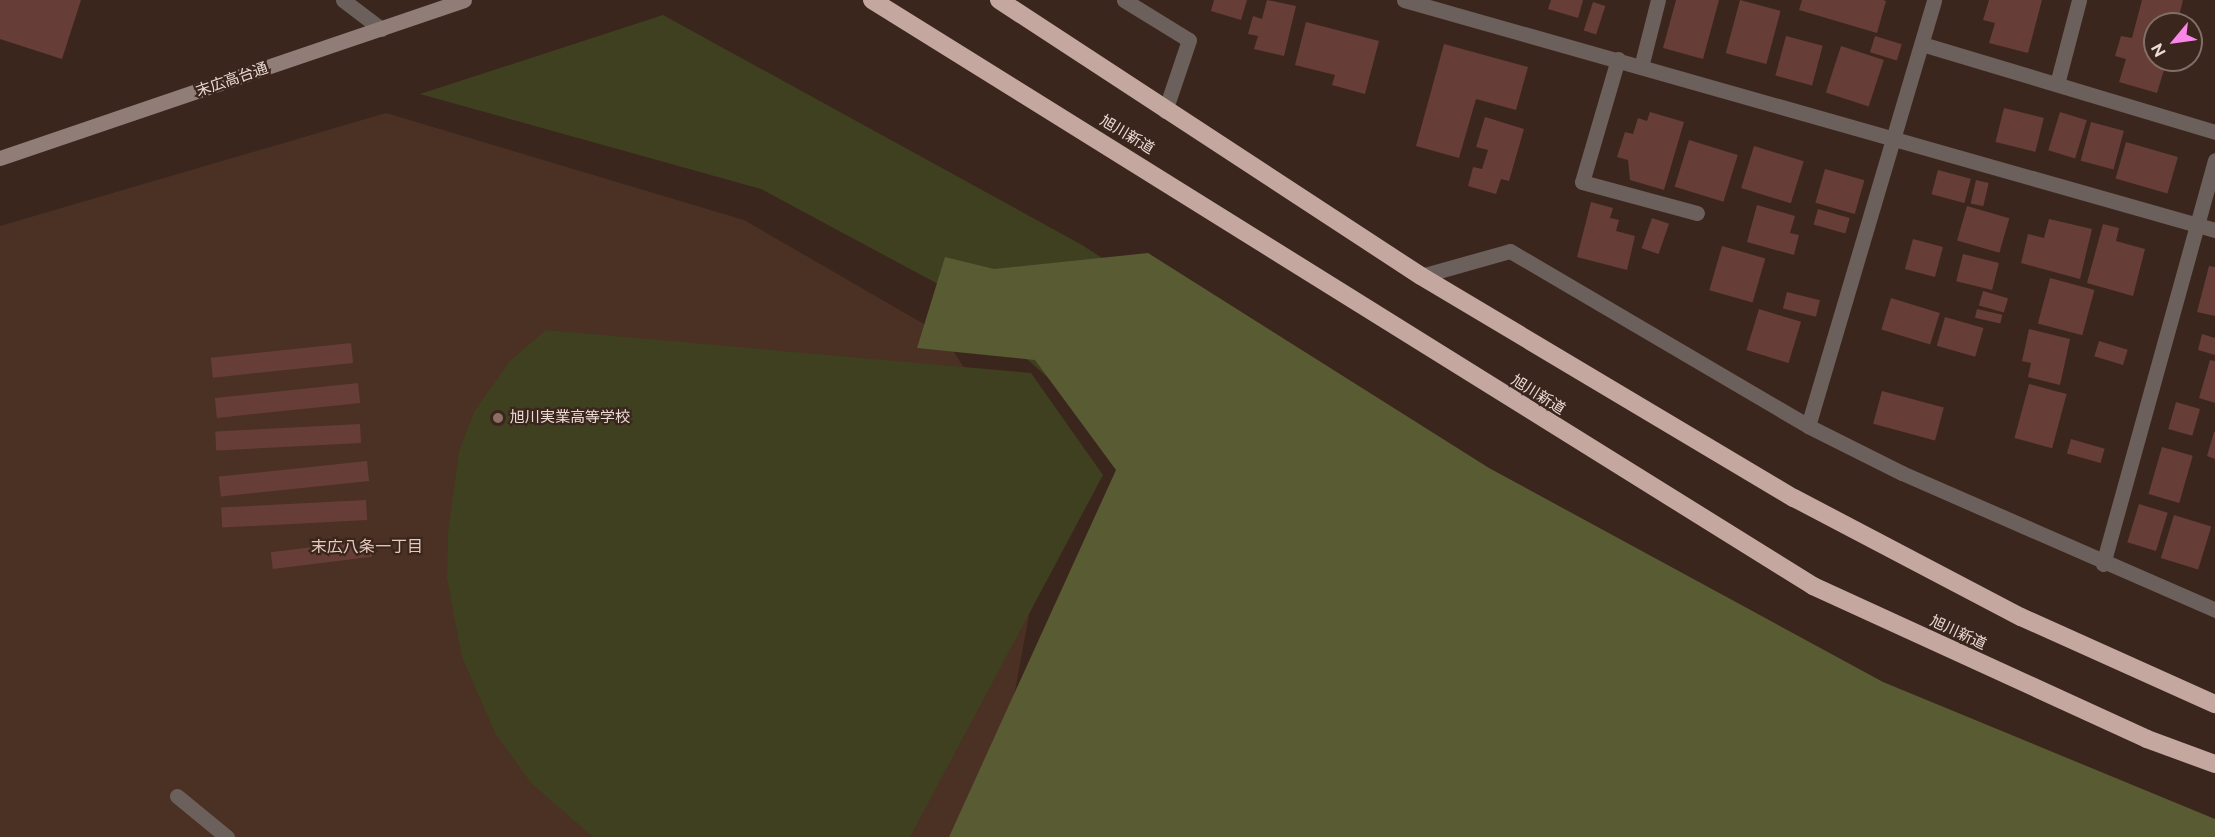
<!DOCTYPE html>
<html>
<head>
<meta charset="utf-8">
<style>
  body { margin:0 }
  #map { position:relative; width:2215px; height:837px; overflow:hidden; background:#3b261d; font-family:Raleway,"Noto Sans JP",sans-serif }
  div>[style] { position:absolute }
  .built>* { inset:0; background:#4b3024 }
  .green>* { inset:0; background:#3e401f }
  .forest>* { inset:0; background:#595b32 }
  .building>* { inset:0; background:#673d38; transform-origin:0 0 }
  .lane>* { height:15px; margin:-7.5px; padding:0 7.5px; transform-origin:7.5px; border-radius:7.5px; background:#6c605d }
  .street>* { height:15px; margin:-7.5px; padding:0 7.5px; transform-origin:7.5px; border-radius:7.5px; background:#6c605d }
  .secondary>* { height:15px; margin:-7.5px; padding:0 7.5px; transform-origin:7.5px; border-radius:7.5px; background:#907d78 }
  .highway>* { height:18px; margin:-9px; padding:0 9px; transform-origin:9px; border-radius:9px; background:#c4a8a0 }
  .dots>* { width:16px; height:16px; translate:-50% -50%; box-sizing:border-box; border:3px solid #3b261d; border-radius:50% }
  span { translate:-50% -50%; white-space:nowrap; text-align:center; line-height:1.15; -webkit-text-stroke:4.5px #3b261d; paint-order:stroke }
  .street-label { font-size:15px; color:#eadbd5 }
  .poi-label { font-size:15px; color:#eadbd5 }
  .left { translate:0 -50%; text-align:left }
  .neighbourhood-label { font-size:16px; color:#e5c9bd }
  .north { position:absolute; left:2143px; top:12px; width:60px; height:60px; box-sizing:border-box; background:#3b261d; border:2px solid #816e67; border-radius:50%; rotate:241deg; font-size:16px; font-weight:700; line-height:24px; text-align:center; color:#eadbd5 }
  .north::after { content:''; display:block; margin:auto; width:21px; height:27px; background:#fa87e8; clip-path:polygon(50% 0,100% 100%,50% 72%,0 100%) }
</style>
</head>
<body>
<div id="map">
  <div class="built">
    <div style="clip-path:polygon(386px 113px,744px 220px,943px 335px,1050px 501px,988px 837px,0 837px,0 226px)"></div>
  </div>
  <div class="green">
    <div style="clip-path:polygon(663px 15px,1082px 245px,1573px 561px,1132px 453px,951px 291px,761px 189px,420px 94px)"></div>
    <div style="clip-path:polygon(546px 330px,1031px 373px,1103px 475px,910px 837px,593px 837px,531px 783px,495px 733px,462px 657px,447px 578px,448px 534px,459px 451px,475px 410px,511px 360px)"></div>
  </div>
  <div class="forest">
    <div style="clip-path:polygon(1148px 253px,1489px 468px,1883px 682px,2215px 819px,2215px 837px,949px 837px,1116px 470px,1035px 360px,917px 348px,945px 257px,994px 269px)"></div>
  </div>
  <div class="building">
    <div style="clip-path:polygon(0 0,81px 0,62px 59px,0 39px)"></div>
    <div style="clip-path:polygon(1214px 0,1247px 0,1241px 20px,1211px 11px)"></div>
    <div style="clip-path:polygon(1267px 0,1296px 6px,1284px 56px,1254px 49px,1258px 36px,1248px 34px,1253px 16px,1262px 19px)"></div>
    <div style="clip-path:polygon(1551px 0,1583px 0,1578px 18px,1548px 9px)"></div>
    <div style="clip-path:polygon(1676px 0,1719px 0,1703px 59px,1663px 48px)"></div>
    <div style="left:1740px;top:0;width:42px;height:55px;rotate:15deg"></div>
    <div style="clip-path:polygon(1802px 0,1883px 0,1886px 1px,1877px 33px,1799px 10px)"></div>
    <div style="clip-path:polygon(1989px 0,2042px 0,2028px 53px,1989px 43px,1995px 23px,1983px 20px)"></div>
    <div style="clip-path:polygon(2142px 0,2183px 0,2177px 24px,2155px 24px,2155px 60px,2167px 60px,2157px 93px,2119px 82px,2126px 59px,2115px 56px,2121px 36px,2132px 38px)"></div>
    <div style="left:1593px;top:2px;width:13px;height:30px;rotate:18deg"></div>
    <div style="clip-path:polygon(1306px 22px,1379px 41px,1365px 94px,1332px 85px,1335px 75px,1295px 65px)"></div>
    <div style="left:1786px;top:36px;width:38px;height:41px;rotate:15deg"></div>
    <div style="left:1875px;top:36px;width:28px;height:17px;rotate:17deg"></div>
    <div style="clip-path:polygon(1444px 44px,1528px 67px,1516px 110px,1476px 99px,1459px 158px,1416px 146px)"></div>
    <div style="left:1841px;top:46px;width:45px;height:49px;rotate:18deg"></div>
    <div style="left:2004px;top:108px;width:41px;height:35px;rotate:14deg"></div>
    <div style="clip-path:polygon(1650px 112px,1684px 122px,1664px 190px,1630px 180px,1628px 160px,1617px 157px,1625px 132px,1633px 134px,1638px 118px,1647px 121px)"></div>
    <div style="left:2060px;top:112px;width:28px;height:40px;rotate:17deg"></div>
    <div style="clip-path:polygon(1485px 117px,1524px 129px,1509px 181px,1501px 179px,1496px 194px,1468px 186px,1473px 167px,1482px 169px,1488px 150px,1476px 147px)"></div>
    <div style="left:2091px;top:122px;width:34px;height:40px;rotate:15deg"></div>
    <div style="left:1689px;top:140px;width:51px;height:49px;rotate:17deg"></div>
    <div style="left:2126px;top:142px;width:54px;height:38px;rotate:16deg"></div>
    <div style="left:1754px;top:146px;width:52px;height:44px;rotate:17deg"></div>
    <div style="left:1825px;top:169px;width:41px;height:35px;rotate:16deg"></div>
    <div style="left:1938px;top:170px;width:34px;height:25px;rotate:15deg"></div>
    <div style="left:1976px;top:180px;width:13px;height:24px;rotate:13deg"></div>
    <div style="clip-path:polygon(1591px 202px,1613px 208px,1610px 218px,1619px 220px,1616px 231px,1635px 236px,1627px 270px,1577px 257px)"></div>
    <div style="clip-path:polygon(1757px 205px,1795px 216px,1790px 233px,1799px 235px,1794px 255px,1747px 242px)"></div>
    <div style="left:1967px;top:206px;width:44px;height:36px;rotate:16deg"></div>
    <div style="left:1818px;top:209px;width:33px;height:16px;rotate:16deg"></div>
    <div style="left:1652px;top:218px;width:18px;height:32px;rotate:19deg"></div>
    <div style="clip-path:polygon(2049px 219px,2092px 229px,2080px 279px,2021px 263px,2028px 234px,2044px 238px)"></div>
    <div style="clip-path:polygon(2103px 224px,2119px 228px,2116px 241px,2145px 249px,2133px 296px,2087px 283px)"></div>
    <div style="left:1913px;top:239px;width:31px;height:31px;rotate:15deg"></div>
    <div style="left:1722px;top:246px;width:45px;height:46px;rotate:16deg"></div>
    <div style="left:1963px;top:254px;width:37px;height:28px;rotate:14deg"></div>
    <div style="clip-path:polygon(2209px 266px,2215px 267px,2215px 316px,2197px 312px)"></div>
    <div style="left:2050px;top:278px;width:46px;height:47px;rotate:15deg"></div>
    <div style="left:1983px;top:291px;width:26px;height:15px;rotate:16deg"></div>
    <div style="left:1787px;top:292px;width:34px;height:17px;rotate:14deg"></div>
    <div style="left:1891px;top:298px;width:51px;height:33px;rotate:17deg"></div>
    <div style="left:1759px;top:309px;width:44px;height:43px;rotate:17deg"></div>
    <div style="left:1977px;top:309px;width:26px;height:9px;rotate:13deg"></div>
    <div style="left:1945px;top:317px;width:40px;height:30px;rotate:16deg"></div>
    <div style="clip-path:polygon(2029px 329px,2070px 339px,2060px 385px,2028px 377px,2031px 363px,2022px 361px)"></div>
    <div style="clip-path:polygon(2202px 334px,2215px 338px,2215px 355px,2198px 350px)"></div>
    <div style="left:2099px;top:341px;width:30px;height:16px;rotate:17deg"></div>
    <div style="left:351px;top:343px;width:20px;height:141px;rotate:84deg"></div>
    <div style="clip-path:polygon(2210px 360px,2215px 361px,2215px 403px,2199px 398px)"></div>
    <div style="left:358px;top:383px;width:20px;height:144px;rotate:84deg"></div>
    <div style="left:2029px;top:384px;width:39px;height:56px;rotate:15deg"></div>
    <div style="left:1882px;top:391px;width:64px;height:34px;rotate:15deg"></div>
    <div style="left:2176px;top:402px;width:25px;height:28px;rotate:16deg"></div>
    <div style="left:360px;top:424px;width:19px;height:145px;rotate:87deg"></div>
    <div style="clip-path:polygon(2214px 432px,2215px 432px,2215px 459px,2207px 456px)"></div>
    <div style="left:2071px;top:439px;width:35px;height:15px;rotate:16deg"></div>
    <div style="left:2162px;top:447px;width:32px;height:49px;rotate:16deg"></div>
    <div style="left:367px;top:461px;width:20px;height:149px;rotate:84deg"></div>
    <div style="left:366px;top:500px;width:20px;height:145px;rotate:87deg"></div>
    <div style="left:2139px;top:504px;width:30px;height:40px;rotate:17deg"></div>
    <div style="left:2174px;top:515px;width:39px;height:45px;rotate:17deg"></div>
    <div style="left:370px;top:540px;width:17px;height:100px;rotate:83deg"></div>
  </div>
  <div class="lane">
    <div style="left:1922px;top:44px;width:306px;rotate:16.7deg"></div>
    <div style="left:2057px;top:84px;width:87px;rotate:-75.3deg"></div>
    <div style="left:177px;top:796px;width:65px;rotate:39.4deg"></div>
  </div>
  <div class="street">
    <div style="left:343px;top:0;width:48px;rotate:37.3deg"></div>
    <div style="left:1124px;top:0;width:76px;rotate:31.6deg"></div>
    <div style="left:1189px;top:40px;width:75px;rotate:108.7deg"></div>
    <div style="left:1404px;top:0;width:843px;rotate:15.83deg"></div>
    <div style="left:1618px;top:59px;width:128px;rotate:106.3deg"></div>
    <div style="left:1582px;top:182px;width:119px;rotate:15.1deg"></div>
    <div style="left:1641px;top:67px;width:69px;rotate:-75.8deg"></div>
    <div style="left:1421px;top:276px;width:92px;rotate:-15.7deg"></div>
    <div style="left:1510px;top:251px;width:346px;rotate:30.4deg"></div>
    <div style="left:1808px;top:426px;width:105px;rotate:26.6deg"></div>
    <div style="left:1902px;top:473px;width:342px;rotate:23.6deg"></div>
    <div style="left:1808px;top:426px;width:444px;rotate:-73.5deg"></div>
    <div style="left:2103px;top:564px;width:419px;rotate:-74.5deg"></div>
  </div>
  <div class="secondary">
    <div style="left:0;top:158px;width:490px;rotate:-18.8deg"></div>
  </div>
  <div class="highway">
    <div style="left:872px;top:0;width:1109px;rotate:31.91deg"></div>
    <div style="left:1813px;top:586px;width:367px;rotate:24.6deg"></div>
    <div style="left:2147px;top:739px;width:72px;rotate:20.2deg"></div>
    <div style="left:999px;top:0;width:504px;rotate:33.19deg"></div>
    <div style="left:1421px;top:276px;width:434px;rotate:30.8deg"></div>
    <div style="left:1794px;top:498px;width:256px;rotate:27.7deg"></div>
    <div style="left:2021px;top:617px;width:213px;rotate:24.2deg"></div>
  </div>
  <div class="dots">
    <div style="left:498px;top:418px;background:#8d6e63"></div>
  </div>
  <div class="street-label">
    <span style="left:232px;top:80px;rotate:-19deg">末広高台通</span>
    <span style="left:1127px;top:135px;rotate:31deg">旭川新道</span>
    <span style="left:1538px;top:395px;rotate:32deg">旭川新道</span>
    <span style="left:1958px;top:633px;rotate:25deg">旭川新道</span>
  </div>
  <div class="poi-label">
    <span class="left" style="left:510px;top:418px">旭川実業高等学校</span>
  </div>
  <div class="neighbourhood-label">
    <span style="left:367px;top:547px">末広八条一丁目</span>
  </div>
  <div class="north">N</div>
</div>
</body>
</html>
